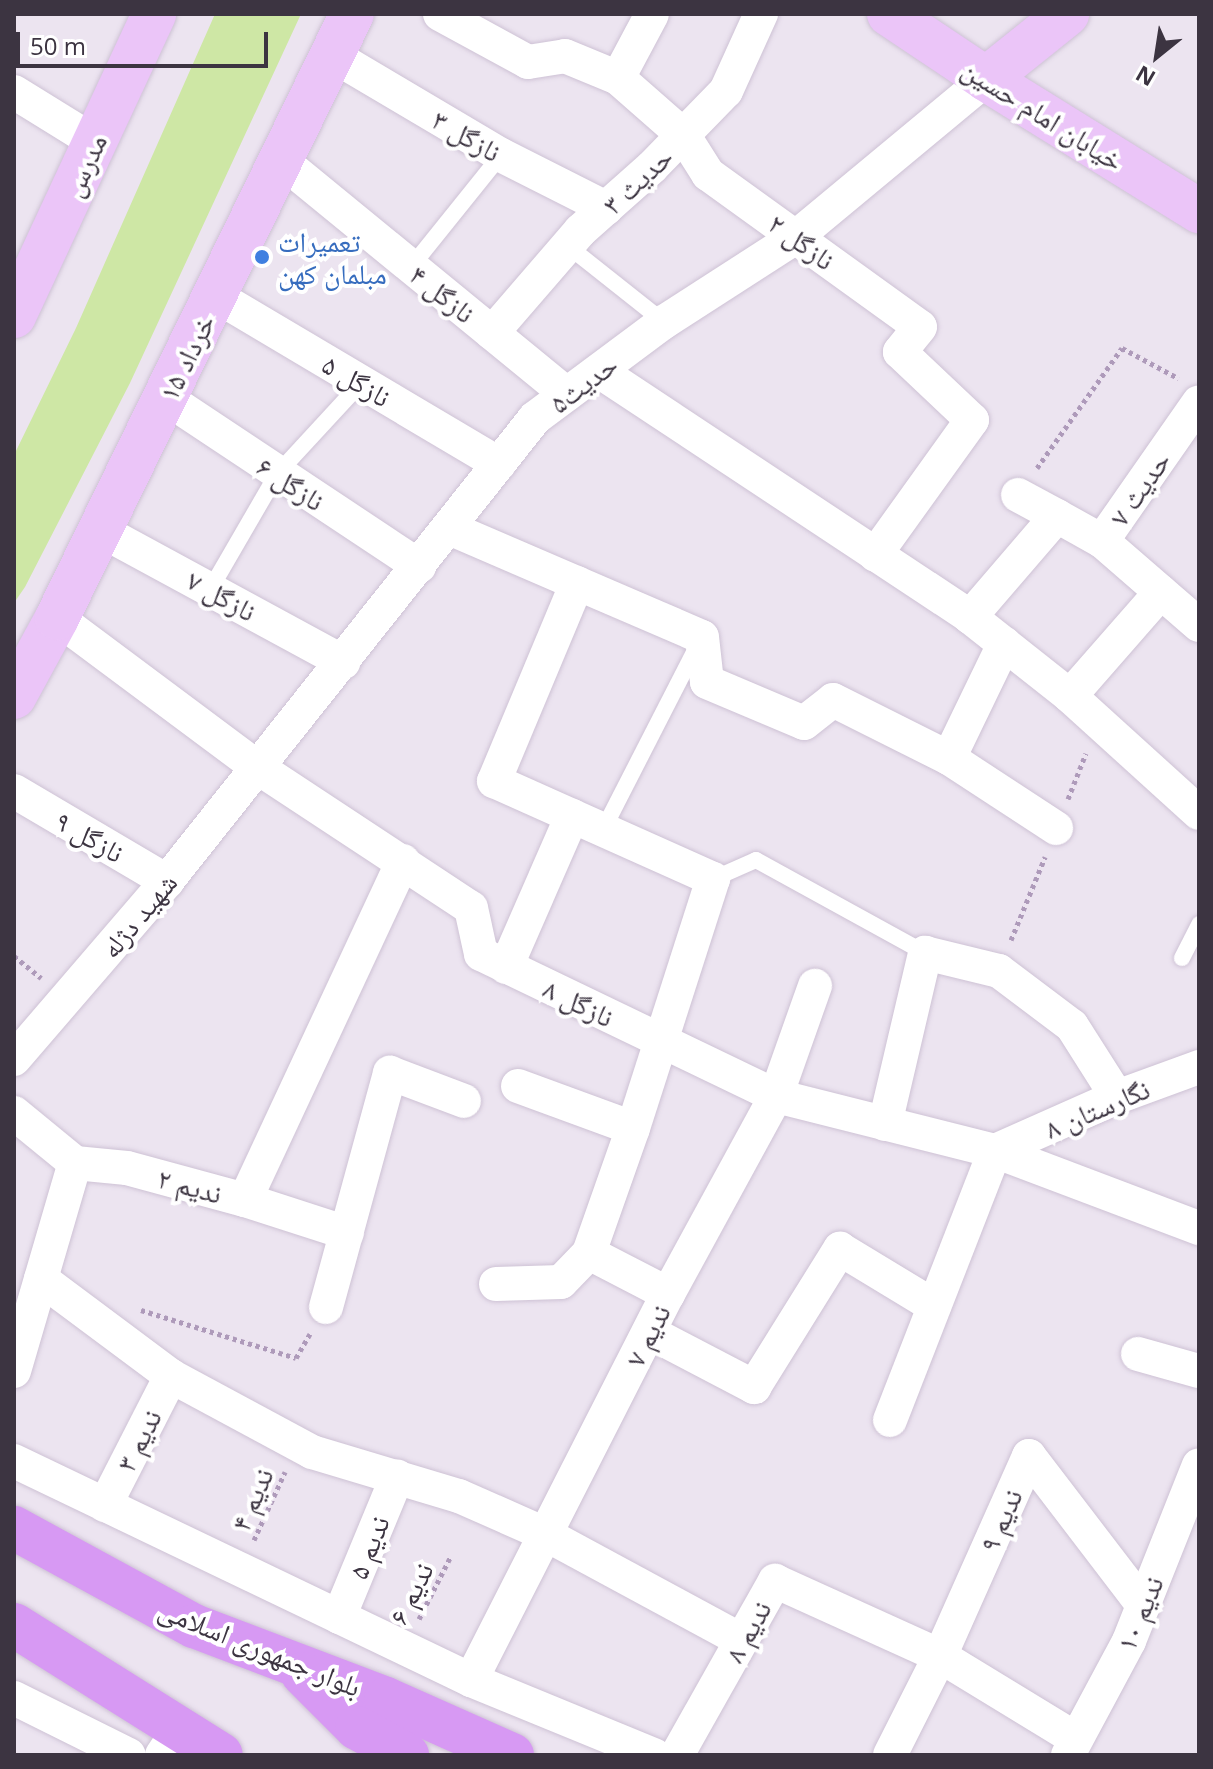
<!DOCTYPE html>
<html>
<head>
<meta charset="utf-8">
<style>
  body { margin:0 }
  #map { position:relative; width:1213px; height:1769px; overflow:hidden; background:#ece4f0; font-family:"Open Sans","Noto Naskh Arabic",sans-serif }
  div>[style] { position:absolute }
  .water>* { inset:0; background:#cee7a5 }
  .path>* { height:5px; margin-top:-2.5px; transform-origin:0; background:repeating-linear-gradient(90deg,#ae9aba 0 4px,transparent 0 8px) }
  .roads { filter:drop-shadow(0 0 2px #cec2d5) drop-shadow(0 0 2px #cec2d5) }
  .lane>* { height:16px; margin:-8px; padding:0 8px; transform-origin:8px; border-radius:8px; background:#fff }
  .street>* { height:34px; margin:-17px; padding:0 17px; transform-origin:17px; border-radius:17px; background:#fff }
  .secondary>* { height:44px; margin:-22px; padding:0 22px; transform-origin:22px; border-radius:22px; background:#ebc5f8 }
  .primary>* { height:44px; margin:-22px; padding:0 22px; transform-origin:22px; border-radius:22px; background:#d799f3 }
  .dots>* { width:22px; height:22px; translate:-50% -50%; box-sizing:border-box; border:4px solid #fff; border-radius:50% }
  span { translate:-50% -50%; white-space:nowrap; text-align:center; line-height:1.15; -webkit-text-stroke:8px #fff; paint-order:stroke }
  .street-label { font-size:28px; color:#3c3441 }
  .shop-label { font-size:28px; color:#366cbe }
  .left { translate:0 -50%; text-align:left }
  .frame { position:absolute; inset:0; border:16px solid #3c3441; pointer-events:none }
  .north { position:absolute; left:1117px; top:16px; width:80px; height:80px; -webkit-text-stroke:6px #fff; paint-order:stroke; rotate:210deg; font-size:22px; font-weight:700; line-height:32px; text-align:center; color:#3c3441 }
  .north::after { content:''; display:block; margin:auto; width:28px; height:36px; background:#3c3441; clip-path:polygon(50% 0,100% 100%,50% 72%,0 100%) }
  .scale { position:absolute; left:16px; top:32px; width:252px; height:36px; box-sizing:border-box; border:4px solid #3c3441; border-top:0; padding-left:10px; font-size:24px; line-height:28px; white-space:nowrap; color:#3c3441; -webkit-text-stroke:6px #fff; paint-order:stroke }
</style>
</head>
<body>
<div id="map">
  <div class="water">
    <div style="clip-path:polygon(215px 14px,301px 14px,130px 383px,25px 587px,14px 603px,14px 455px,76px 328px)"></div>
  </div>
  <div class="path">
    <div style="left:1037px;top:468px;width:147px;rotate:-54.7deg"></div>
    <div style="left:1122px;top:348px;width:64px;rotate:28.2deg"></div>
    <div style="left:1068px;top:799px;width:49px;rotate:-68.6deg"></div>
    <div style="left:1011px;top:940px;width:90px;rotate:-67.7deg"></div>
    <div style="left:14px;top:956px;width:35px;rotate:39deg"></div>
    <div style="left:141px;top:1310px;width:162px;rotate:17.2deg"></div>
    <div style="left:296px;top:1358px;width:28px;rotate:-60deg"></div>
    <div style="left:254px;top:1540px;width:75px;rotate:-65.5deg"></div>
    <div style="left:419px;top:1619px;width:71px;rotate:-63.1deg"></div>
  </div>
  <div class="roads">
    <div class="lane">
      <div style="left:568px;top:246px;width:122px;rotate:38.4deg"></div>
      <div style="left:411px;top:267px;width:144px;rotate:-51.2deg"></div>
      <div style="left:211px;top:588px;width:132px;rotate:-59.9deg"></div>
      <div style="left:277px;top:474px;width:124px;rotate:-47.3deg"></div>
      <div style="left:603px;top:830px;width:207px;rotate:-62.9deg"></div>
      <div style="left:713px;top:879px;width:47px;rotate:-23.8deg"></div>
      <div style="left:756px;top:860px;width:193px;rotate:28.8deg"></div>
      <div style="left:1182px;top:958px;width:38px;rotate:-63deg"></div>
    </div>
    <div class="street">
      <div style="left:440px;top:14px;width:100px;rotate:28.6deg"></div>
      <div style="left:528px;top:62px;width:37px;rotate:-9deg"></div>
      <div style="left:565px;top:56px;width:57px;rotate:22.5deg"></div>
      <div style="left:618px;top:78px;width:88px;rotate:41.3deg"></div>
      <div style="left:684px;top:136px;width:45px;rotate:57.7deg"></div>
      <div style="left:708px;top:174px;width:261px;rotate:35.8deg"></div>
      <div style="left:920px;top:327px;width:32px;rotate:129deg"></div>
      <div style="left:900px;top:352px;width:99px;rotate:43.4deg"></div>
      <div style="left:972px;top:420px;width:166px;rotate:125.7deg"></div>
      <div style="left:332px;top:55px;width:196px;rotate:30.6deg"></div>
      <div style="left:501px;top:155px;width:118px;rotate:26.8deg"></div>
      <div style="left:618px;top:78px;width:72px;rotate:-62deg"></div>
      <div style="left:14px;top:92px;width:95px;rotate:31.7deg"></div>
      <div style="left:282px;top:161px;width:368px;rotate:39.3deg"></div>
      <div style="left:216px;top:296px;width:329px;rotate:30.7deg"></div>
      <div style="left:492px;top:333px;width:135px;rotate:-49.2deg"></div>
      <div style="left:580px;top:231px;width:96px;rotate:-41.6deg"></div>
      <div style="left:652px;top:167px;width:106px;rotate:-45.8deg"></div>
      <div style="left:726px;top:91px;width:85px;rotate:-65.6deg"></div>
      <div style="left:599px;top:371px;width:445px;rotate:33.5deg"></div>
      <div style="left:970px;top:617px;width:127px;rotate:38.3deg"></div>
      <div style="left:1070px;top:696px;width:174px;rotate:42.2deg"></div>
      <div style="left:166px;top:398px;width:304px;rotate:33.6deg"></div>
      <div style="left:1018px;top:495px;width:44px;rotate:28.3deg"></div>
      <div style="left:449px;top:528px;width:275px;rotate:23.3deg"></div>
      <div style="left:702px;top:637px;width:45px;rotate:83.7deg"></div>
      <div style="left:707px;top:682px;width:105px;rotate:22.9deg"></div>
      <div style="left:804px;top:723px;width:37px;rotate:-38deg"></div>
      <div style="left:833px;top:700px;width:130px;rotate:26.6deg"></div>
      <div style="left:949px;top:758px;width:128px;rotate:33.2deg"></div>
      <div style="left:100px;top:530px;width:277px;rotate:28.5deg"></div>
      <div style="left:1102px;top:541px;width:128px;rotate:40.9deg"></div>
      <div style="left:577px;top:583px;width:215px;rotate:112.7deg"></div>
      <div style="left:494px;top:781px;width:240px;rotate:24.1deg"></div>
      <div style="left:713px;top:879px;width:262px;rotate:107.8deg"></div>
      <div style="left:970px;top:617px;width:133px;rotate:-49.3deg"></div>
      <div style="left:1057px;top:516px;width:51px;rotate:29.1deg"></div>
      <div style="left:1102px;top:541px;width:169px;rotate:-55.1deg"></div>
      <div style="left:57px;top:618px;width:249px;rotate:36.7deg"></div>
      <div style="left:257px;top:767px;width:256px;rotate:33.4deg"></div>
      <div style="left:471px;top:908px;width:47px;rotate:77.7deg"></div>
      <div style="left:481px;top:954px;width:327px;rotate:25.7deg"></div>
      <div style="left:776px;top:1096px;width:226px;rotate:14.1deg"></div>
      <div style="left:995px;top:1151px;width:218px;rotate:20.7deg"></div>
      <div style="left:1070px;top:696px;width:138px;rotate:-48.8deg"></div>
      <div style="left:949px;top:758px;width:127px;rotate:-64.2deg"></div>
      <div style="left:14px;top:791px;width:178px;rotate:30.5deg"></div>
      <div style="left:506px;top:967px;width:165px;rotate:-66.4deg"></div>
      <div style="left:14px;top:1059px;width:235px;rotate:-49.3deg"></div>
      <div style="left:167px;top:881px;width:591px;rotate:-51.52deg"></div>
      <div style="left:535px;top:418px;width:161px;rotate:-36.7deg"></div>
      <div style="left:664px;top:322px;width:157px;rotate:-32.8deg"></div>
      <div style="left:796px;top:237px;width:247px;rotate:-39.7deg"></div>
      <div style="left:518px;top:1086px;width:122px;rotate:20.1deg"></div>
      <div style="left:633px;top:1128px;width:133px;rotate:109.4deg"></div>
      <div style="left:589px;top:1253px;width:89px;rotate:27.4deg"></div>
      <div style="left:14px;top:1113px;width:79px;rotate:39.3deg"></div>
      <div style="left:885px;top:1124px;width:176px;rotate:-76.8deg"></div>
      <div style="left:925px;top:953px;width:76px;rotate:13.7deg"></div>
      <div style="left:999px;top:971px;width:91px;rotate:37deg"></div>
      <div style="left:1072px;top:1026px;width:84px;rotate:57.6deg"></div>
      <div style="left:245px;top:1200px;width:107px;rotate:17.9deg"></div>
      <div style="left:41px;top:1279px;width:162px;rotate:36.7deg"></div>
      <div style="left:171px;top:1376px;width:160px;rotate:28.3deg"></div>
      <div style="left:312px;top:1452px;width:153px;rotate:16.7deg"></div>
      <div style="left:459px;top:1496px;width:94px;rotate:23.8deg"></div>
      <div style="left:545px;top:1534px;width:223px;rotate:28.4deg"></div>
      <div style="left:496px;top:1284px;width:65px;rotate:-1.8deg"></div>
      <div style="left:561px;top:1282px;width:40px;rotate:-46deg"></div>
      <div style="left:326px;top:1307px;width:243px;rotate:-74.7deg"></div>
      <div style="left:390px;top:1073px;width:79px;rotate:20.7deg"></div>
      <div style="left:649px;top:1332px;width:119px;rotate:27.6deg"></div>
      <div style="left:754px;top:1387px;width:163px;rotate:-58.1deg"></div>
      <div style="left:840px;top:1249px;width:110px;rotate:31.2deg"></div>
      <div style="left:1138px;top:1354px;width:63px;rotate:15.6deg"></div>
      <div style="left:14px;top:1371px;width:217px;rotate:-73.7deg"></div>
      <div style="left:75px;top:1163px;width:52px;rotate:5.5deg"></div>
      <div style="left:127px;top:1168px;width:122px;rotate:15.2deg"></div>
      <div style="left:245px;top:1200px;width:374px;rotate:-65deg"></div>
      <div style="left:890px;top:1420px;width:289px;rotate:-68.7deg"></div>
      <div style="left:995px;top:1151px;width:133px;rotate:-23.9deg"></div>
      <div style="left:1117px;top:1097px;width:87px;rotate:-20.1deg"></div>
      <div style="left:14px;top:1461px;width:507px;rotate:25.6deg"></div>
      <div style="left:471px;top:1680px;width:198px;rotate:22.3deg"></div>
      <div style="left:105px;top:1505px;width:145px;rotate:-62.9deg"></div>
      <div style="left:339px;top:1617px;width:152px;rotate:-67.5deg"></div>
      <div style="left:471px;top:1680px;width:433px;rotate:-63deg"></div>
      <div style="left:668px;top:1294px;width:226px;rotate:-61.4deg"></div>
      <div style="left:776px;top:1096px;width:117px;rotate:-70.5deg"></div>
      <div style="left:14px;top:1698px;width:128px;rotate:26.4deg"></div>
      <div style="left:162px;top:1755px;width:34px;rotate:-56deg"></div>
      <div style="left:677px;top:1755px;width:200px;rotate:-60.6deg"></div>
      <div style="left:775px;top:1581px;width:181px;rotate:24.4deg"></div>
      <div style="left:940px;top:1656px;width:159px;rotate:31.4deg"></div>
      <div style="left:890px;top:1755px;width:111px;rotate:-63.2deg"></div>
      <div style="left:940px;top:1656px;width:219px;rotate:-66deg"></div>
      <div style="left:1029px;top:1456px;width:188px;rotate:52.6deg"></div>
      <div style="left:1068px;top:1755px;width:129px;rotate:-61.8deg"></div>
      <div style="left:1129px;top:1641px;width:189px;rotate:-68.3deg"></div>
    </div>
    <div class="secondary">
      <div style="left:889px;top:14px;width:117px;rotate:33.8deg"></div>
      <div style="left:986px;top:79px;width:251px;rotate:31.8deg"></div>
      <div style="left:986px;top:79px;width:104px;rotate:-38.7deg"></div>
      <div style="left:14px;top:316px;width:333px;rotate:-65.1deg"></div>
      <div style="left:14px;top:697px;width:90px;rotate:-61.4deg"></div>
      <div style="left:57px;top:618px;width:672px;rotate:-63.97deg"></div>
    </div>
    <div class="primary">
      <div style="left:14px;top:1528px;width:205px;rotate:28.6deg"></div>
      <div style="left:194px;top:1626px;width:205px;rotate:20.8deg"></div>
      <div style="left:386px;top:1699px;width:138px;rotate:24deg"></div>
      <div style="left:14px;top:1625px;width:244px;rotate:32.1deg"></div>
      <div style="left:303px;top:1674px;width:76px;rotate:45deg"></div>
      <div style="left:357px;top:1728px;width:57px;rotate:28.4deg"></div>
    </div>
  </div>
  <div class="dots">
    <div style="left:262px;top:257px;background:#3f7fe0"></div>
  </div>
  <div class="street-label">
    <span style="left:1043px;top:114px;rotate:32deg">خیابان امام حسین</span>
    <span style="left:467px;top:135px;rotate:30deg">نازگل ۳</span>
    <span style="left:84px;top:165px;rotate:-65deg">مدرس</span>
    <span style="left:637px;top:180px;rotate:-43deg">حدیث ۳</span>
    <span style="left:802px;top:241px;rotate:36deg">نازگل ۲</span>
    <span style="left:443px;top:293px;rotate:39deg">نازگل ۴</span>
    <span style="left:186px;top:357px;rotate:-64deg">۱۵ خرداد</span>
    <span style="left:357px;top:380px;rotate:31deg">نازگل ۵</span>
    <span style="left:583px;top:383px;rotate:-37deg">حدیث۵</span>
    <span style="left:291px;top:483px;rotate:33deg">نازگل ۶</span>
    <span style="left:1139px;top:488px;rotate:-55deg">حدیث ۷</span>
    <span style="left:222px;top:595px;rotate:29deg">نازگل ۷</span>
    <span style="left:90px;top:836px;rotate:30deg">نازگل ۹</span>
    <span style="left:138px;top:915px;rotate:-50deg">شهید دژله</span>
    <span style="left:579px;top:1002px;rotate:26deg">نازگل ۸</span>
    <span style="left:1097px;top:1108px;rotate:-23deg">نگارستان ۸</span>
    <span style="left:190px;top:1185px;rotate:15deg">ندیم ۲</span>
    <span style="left:647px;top:1335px;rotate:-63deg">ندیم ۷</span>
    <span style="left:138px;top:1440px;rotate:-63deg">ندیم ۳</span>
    <span style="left:251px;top:1499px;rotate:-66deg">ندیم ۴</span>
    <span style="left:1000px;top:1520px;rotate:-66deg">ندیم ۹</span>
    <span style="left:368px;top:1547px;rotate:-68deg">ندیم ۵</span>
    <span style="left:410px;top:1593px;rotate:-63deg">ندیم ۶</span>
    <span style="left:1139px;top:1613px;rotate:-67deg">ندیم ۱۰</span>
    <span style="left:747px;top:1631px;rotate:-61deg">ندیم ۸</span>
    <span style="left:260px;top:1647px;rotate:22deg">بلوار جمهوری اسلامی</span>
  </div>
  <div class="shop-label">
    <span class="left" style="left:278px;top:257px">تعمیرات<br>مبلمان کهن</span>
  </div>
  <div class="frame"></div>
  <div class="north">N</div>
  <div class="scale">50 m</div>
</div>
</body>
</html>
